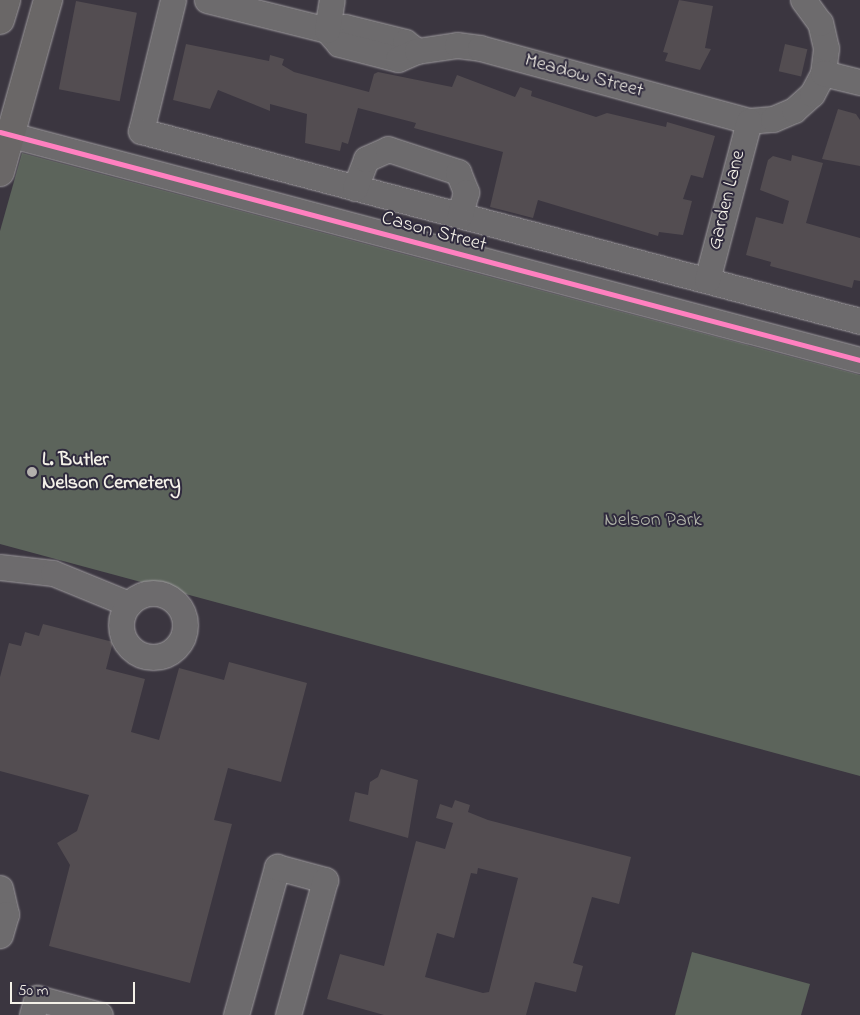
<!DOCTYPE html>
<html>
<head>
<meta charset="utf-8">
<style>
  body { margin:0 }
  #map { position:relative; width:860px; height:1015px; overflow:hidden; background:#3b3640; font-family:"Indie Flower",sans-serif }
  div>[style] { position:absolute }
  .green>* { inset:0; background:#5c645b }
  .building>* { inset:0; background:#534d51; transform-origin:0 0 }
  .roads { filter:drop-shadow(0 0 1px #9f9c9f) drop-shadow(0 0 1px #9f9c9f) }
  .minor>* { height:25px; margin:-12.5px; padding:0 12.5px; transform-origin:12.5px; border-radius:12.5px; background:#6d6b6d }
  .minor>.ring { margin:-12.5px; padding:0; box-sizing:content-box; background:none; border:25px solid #6d6b6d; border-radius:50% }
  .major>* { height:28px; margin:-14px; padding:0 14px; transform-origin:14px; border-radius:14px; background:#6a6767 }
  .cycleway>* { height:5px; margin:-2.5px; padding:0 2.5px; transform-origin:2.5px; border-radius:2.5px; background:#ff80c0 }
  .dots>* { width:14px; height:14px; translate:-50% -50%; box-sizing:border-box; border:2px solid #2f2a3d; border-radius:50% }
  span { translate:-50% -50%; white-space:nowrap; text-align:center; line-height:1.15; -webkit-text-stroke:4px #2f2a3d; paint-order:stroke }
  .street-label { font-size:20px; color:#f4f1e8 }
  .poi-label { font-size:20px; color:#f4f1e8; font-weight:700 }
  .left { translate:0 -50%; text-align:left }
  .park-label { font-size:20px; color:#b2b5aa }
  .scale { position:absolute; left:10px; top:982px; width:125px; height:22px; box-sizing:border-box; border:2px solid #f4f1e8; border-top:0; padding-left:6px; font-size:15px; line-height:18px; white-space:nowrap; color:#f4f1e8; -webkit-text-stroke:4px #2f2a3d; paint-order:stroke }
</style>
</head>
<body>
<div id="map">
  <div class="green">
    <div style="clip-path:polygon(22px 153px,860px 375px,860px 776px,0 544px,0 231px)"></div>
    <div style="clip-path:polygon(692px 952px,810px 984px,801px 1015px,675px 1015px)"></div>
  </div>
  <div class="building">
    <div style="clip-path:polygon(679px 0,713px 6px,705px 48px,711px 49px,700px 70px,665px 61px,668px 53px,663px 52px)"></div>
    <div style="left:76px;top:1px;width:62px;height:90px;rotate:11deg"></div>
    <div style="clip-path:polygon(186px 44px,269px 61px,270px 55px,284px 59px,282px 65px,294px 72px,369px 92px,374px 74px,378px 72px,452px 87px,457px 75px,515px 97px,520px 87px,532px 91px,531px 96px,596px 117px,607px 113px,666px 127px,667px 122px,715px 136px,703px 178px,691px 175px,683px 199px,692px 201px,683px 235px,659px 232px,658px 236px,538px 200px,533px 218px,490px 207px,503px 152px,414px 128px,416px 123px,358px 108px,348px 144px,342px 142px,340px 151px,305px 143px,307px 114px,270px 104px,270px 111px,218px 90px,210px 109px,173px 100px)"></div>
    <div style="left:785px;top:44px;width:23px;height:28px;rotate:13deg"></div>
    <div style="clip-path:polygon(838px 109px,856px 114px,860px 120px,860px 166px,822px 159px)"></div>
    <div style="clip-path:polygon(792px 155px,823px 163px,806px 223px,860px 238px,860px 281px,854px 280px,852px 288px,770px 266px,771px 262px,746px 255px,756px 217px,783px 224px,789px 201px,760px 190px,768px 160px,773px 156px,791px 161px)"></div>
    <div style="clip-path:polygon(43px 624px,113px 642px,106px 669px,145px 679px,131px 732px,159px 740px,179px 668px,224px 680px,229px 662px,307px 683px,281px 782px,228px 768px,214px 820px,232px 824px,190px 983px,49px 946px,70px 865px,57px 843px,77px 831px,89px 795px,0 771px,0 677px,9px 643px,21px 646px,25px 632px,39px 636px)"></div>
    <div style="clip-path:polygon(381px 769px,418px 780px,408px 838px,349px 821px,355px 792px,368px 795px,370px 782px,378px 777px)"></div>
    <div style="clip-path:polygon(evenodd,455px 800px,470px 805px,468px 812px,488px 820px,631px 857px,619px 904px,592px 897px,573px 963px,583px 966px,576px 992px,535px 982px,526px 1015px,384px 1015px,327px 999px,340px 954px,384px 966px,416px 841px,445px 849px,453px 823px,436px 818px,440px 804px,452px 808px,455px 800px,478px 868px,518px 878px,489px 992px,483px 993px,425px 977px,437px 933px,454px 938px,471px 873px,477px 874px,478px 868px)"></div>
  </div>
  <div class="roads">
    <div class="minor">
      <div style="left:173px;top:0;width:135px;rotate:103.7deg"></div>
      <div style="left:141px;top:131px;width:744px;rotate:14.8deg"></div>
      <div style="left:207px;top:0;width:124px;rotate:14deg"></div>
      <div style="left:327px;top:30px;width:18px;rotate:-9deg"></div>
      <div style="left:345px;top:27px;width:62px;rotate:14deg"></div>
      <div style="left:405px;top:42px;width:15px;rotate:37deg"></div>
      <div style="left:327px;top:30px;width:18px;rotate:49deg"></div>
      <div style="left:339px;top:44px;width:61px;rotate:14.3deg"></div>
      <div style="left:398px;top:59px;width:21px;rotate:-23deg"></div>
      <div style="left:417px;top:51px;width:40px;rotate:-8.5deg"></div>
      <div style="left:457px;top:45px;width:23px;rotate:7deg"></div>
      <div style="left:480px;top:48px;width:279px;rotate:15.2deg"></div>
      <div style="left:749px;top:121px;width:24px;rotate:-5deg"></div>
      <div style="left:773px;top:119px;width:23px;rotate:-23deg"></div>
      <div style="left:794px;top:110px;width:24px;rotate:-42deg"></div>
      <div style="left:812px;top:94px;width:24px;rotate:-62deg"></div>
      <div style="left:823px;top:73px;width:25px;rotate:-83deg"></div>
      <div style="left:826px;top:48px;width:26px;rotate:-103deg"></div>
      <div style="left:820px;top:23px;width:29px;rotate:-126deg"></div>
      <div style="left:327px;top:30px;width:30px;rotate:-81deg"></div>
      <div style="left:823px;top:73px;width:38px;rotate:14deg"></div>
      <div style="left:0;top:132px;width:890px;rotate:14.85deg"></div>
      <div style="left:355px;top:188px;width:31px;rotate:-69deg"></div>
      <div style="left:366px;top:159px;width:24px;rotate:-24deg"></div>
      <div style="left:388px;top:149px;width:74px;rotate:18.2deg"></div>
      <div style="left:458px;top:172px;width:22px;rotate:68deg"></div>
      <div style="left:466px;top:192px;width:24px;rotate:105deg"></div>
      <div style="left:707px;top:280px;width:164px;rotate:-75.2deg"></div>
      <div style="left:0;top:567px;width:53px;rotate:6.5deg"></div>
      <div style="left:53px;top:573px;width:82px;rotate:22.2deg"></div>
      <div class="ring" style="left:121px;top:593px;width:39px;height:39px"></div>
      <div style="left:0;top:888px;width:27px;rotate:77deg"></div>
      <div style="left:6px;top:914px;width:22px;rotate:106deg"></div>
      <div style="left:32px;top:1015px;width:18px;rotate:-74deg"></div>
      <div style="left:37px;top:998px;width:65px;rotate:15.1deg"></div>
      <div style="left:236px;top:1015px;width:154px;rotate:-74.5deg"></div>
      <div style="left:277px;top:867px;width:50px;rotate:15.2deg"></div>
      <div style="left:325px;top:880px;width:140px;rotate:105.3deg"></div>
    </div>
    <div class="major">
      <div style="left:0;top:20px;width:21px;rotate:-73deg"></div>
      <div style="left:0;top:172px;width:179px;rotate:-74.4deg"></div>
    </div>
  </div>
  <div class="cycleway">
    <div style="left:0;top:132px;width:890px;rotate:14.85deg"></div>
  </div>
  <div class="dots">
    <div style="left:32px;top:472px;background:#b3b0ad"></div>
  </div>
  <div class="street-label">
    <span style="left:584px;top:76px;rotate:15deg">Meadow Street</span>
    <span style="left:727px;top:200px;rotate:-76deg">Garden Lane</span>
    <span style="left:434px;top:232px;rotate:15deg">Cason Street</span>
  </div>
  <div class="poi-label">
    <span class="left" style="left:42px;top:472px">L. Butler<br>Nelson Cemetery</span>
  </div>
  <div class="park-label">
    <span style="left:653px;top:520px">Nelson Park</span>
  </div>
  <div class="scale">50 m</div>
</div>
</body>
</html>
